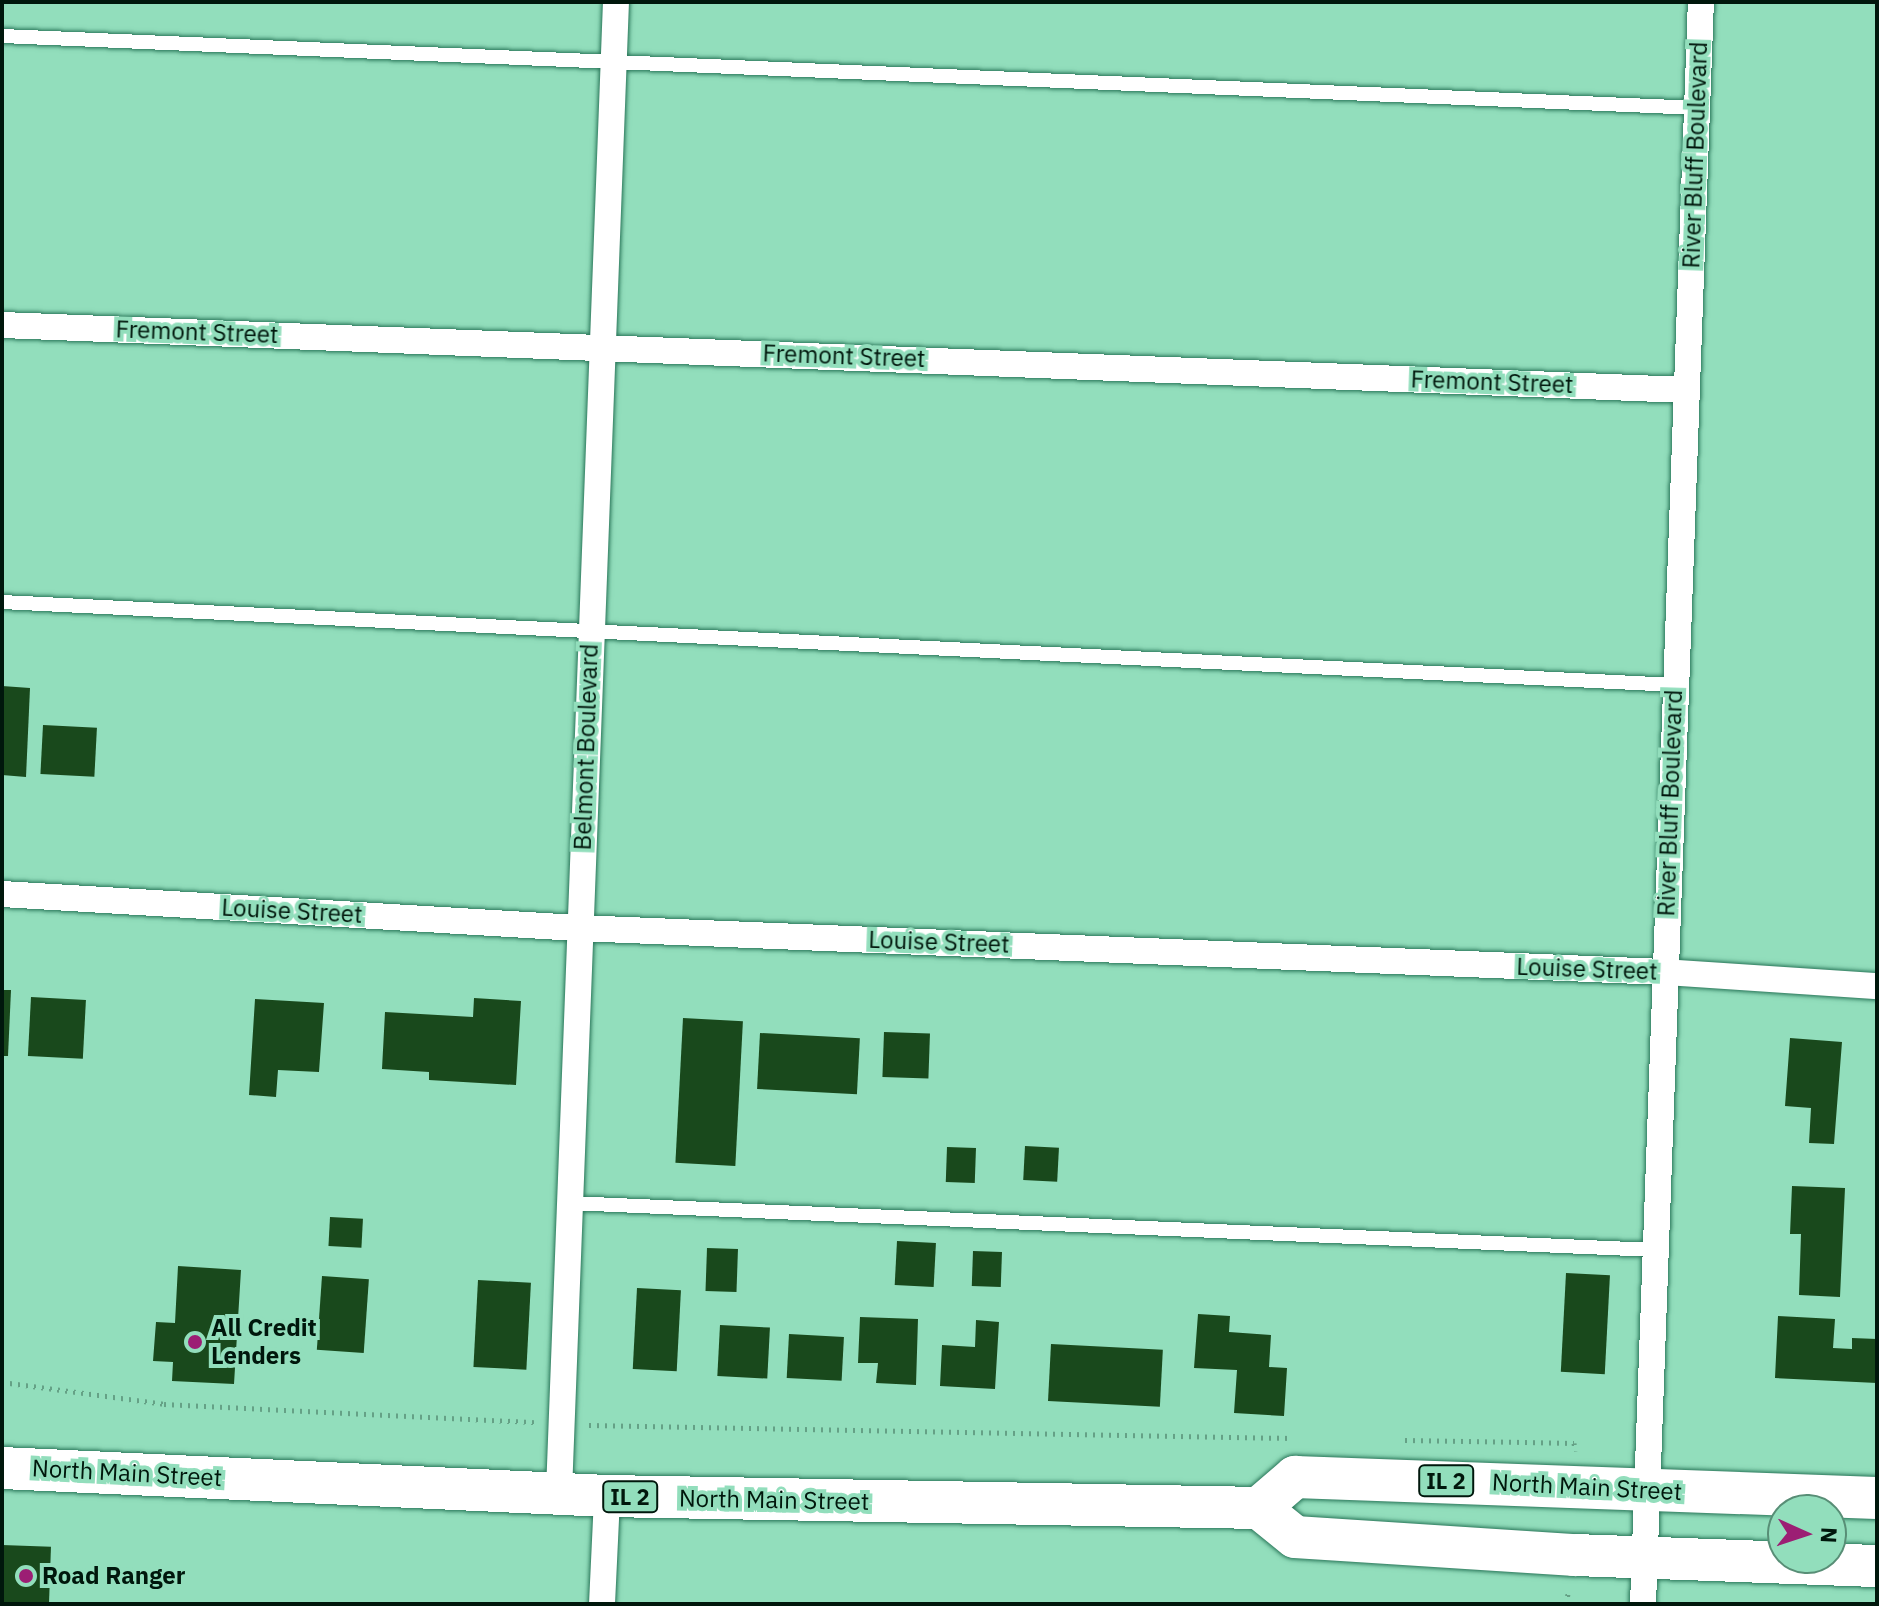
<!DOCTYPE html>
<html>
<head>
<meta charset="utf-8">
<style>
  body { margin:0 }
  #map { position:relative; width:1879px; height:1606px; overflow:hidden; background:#92debc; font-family:"IBM Plex Sans",sans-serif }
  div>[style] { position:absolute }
  .building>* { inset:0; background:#19491c; transform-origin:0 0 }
  .path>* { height:5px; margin-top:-2.5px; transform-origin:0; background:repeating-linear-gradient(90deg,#65a186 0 2px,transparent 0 8px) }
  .roads { filter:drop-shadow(0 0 2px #297659) drop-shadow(0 0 2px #297659) }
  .lane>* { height:14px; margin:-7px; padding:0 7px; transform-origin:7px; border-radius:7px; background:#fff }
  .street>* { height:26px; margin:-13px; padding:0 13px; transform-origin:13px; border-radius:13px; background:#fff }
  .primary>* { height:42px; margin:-21px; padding:0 21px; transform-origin:21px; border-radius:21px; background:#fff }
  .dots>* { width:22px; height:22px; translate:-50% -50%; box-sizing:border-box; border:4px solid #92debc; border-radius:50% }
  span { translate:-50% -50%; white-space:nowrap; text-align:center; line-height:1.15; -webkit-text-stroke:8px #92debc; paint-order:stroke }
  .shield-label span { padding:2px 6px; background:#92debc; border:2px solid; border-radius:6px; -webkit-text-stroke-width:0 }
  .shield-label { font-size:22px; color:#00170c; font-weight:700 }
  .street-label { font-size:24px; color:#00170c }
  .poi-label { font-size:24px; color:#00170c; font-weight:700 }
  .left { translate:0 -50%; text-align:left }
  .frame { position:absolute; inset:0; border:4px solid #00170c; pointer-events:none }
  .north { position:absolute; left:1767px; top:1494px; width:80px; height:80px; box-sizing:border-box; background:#92debc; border:2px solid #588e76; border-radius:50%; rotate:93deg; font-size:22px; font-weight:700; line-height:32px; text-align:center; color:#00170c }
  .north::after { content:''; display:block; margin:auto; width:28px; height:36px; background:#9c1e74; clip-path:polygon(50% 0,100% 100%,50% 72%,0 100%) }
</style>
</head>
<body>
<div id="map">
  <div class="building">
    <div style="clip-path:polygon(2px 686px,30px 688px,26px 777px,2px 775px)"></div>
    <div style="left:43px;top:725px;width:54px;height:49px;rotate:3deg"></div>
    <div style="clip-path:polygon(2px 990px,11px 990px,8px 1056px,2px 1056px)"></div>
    <div style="left:31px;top:997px;width:55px;height:59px;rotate:3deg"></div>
    <div style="clip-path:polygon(474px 998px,521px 1001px,516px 1085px,429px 1080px,429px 1072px,382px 1069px,385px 1012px,473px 1017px)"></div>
    <div style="clip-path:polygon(255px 999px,324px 1003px,319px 1072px,278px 1070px,276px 1097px,249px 1095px)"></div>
    <div style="left:683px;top:1018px;width:60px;height:145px;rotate:3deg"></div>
    <div style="left:884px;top:1032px;width:46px;height:45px;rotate:2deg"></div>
    <div style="left:760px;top:1033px;width:100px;height:56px;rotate:3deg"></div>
    <div style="clip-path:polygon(1790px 1038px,1842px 1042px,1834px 1144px,1809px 1143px,1811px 1108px,1785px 1106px)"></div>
    <div style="left:1025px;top:1146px;width:34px;height:34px;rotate:3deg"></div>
    <div style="left:947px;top:1147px;width:29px;height:35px;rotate:2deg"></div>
    <div style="clip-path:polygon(1792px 1186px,1845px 1188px,1840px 1297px,1799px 1295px,1801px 1234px,1790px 1234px)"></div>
    <div style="left:330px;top:1217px;width:33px;height:29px;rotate:3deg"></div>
    <div style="left:897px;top:1241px;width:39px;height:44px;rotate:3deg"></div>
    <div style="left:707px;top:1248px;width:31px;height:43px;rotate:2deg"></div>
    <div style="left:973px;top:1251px;width:29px;height:35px;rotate:2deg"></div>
    <div style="clip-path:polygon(178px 1266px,241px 1270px,234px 1384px,172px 1381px,173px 1362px,153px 1361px,156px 1322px,175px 1323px)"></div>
    <div style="left:1566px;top:1273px;width:44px;height:99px;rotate:3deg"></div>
    <div style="left:322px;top:1276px;width:47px;height:74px;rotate:4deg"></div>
    <div style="left:478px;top:1280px;width:53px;height:87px;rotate:3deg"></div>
    <div style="left:637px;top:1288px;width:44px;height:81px;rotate:3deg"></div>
    <div style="clip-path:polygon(1198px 1314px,1230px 1316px,1229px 1332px,1271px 1335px,1269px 1367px,1287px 1368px,1284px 1416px,1234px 1413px,1237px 1370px,1194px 1368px)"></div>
    <div style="clip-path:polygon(1778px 1316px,1835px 1319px,1833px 1348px,1852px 1349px,1852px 1338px,1877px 1339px,1877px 1383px,1775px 1378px)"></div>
    <div style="clip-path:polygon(860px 1317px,918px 1319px,916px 1385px,876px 1383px,878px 1363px,858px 1363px)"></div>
    <div style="clip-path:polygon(976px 1320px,999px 1322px,995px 1389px,940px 1386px,942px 1345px,975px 1347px)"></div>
    <div style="left:720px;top:1325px;width:50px;height:51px;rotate:3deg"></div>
    <div style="left:789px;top:1334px;width:55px;height:44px;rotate:3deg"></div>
    <div style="left:1051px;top:1344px;width:112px;height:57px;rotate:3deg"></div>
    <div style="left:2px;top:1545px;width:49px;height:59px;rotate:2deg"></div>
  </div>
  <div class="path">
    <div style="left:2px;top:1382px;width:163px;rotate:7.7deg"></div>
    <div style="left:164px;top:1404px;width:371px;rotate:2.8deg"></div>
    <div style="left:589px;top:1425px;width:702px;rotate:1.06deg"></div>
    <div style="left:1405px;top:1440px;width:169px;rotate:1deg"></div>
    <div style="left:1574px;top:1443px;width:8px;rotate:83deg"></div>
    <div style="left:1566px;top:1604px;width:15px;rotate:-79deg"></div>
  </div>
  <div class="roads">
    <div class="lane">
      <div style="left:2px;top:36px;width:1697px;rotate:2.43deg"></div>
      <div style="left:2px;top:602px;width:1675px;rotate:2.84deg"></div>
      <div style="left:569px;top:1203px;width:1085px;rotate:2.48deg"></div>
    </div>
    <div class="street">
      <div style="left:2px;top:325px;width:1685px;rotate:2.21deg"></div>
      <div style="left:2px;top:894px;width:577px;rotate:3.38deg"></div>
      <div style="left:578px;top:928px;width:1087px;rotate:2.32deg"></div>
      <div style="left:1664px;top:972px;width:213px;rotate:3.8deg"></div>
      <div style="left:559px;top:1492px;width:1491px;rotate:-87.81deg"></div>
      <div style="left:602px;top:1604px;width:108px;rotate:-87.3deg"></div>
      <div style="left:1643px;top:1604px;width:1603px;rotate:-87.93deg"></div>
    </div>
    <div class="primary">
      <div style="left:2px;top:1468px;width:606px;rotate:2.65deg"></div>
      <div style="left:607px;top:1496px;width:652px;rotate:1.05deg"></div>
      <div style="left:1259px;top:1508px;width:46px;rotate:38.9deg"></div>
      <div style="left:1295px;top:1537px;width:281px;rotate:3.7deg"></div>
      <div style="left:1575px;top:1555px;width:302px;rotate:2.1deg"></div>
      <div style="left:1259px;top:1508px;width:48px;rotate:-40.7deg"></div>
      <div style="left:1295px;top:1477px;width:582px;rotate:2.07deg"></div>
    </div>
  </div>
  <div class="dots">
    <div style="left:195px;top:1342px;background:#9c1e74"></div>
    <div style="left:26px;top:1576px;background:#9c1e74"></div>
  </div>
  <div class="shield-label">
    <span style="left:1446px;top:1481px">IL 2</span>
    <span style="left:630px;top:1497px">IL 2</span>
  </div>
  <div class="street-label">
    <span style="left:1695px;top:155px;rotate:-88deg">River Bluff Boulevard</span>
    <span style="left:197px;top:332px;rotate:2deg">Fremont Street</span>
    <span style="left:844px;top:356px;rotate:2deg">Fremont Street</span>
    <span style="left:1492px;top:382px;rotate:2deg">Fremont Street</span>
    <span style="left:586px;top:747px;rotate:-88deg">Belmont Boulevard</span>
    <span style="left:1670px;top:803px;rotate:-88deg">River Bluff Boulevard</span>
    <span style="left:292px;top:911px;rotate:3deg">Louise Street</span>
    <span style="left:939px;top:942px;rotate:2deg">Louise Street</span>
    <span style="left:1587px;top:969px;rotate:2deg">Louise Street</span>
    <span style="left:127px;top:1473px;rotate:3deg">North Main Street</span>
    <span style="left:1587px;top:1487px;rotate:3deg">North Main Street</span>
    <span style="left:774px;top:1500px;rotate:1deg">North Main Street</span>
  </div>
  <div class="poi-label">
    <span class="left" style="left:211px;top:1342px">All Credit<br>Lenders</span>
    <span class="left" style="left:42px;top:1576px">Road Ranger</span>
  </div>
  <div class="frame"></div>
  <div class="north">N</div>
</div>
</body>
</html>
